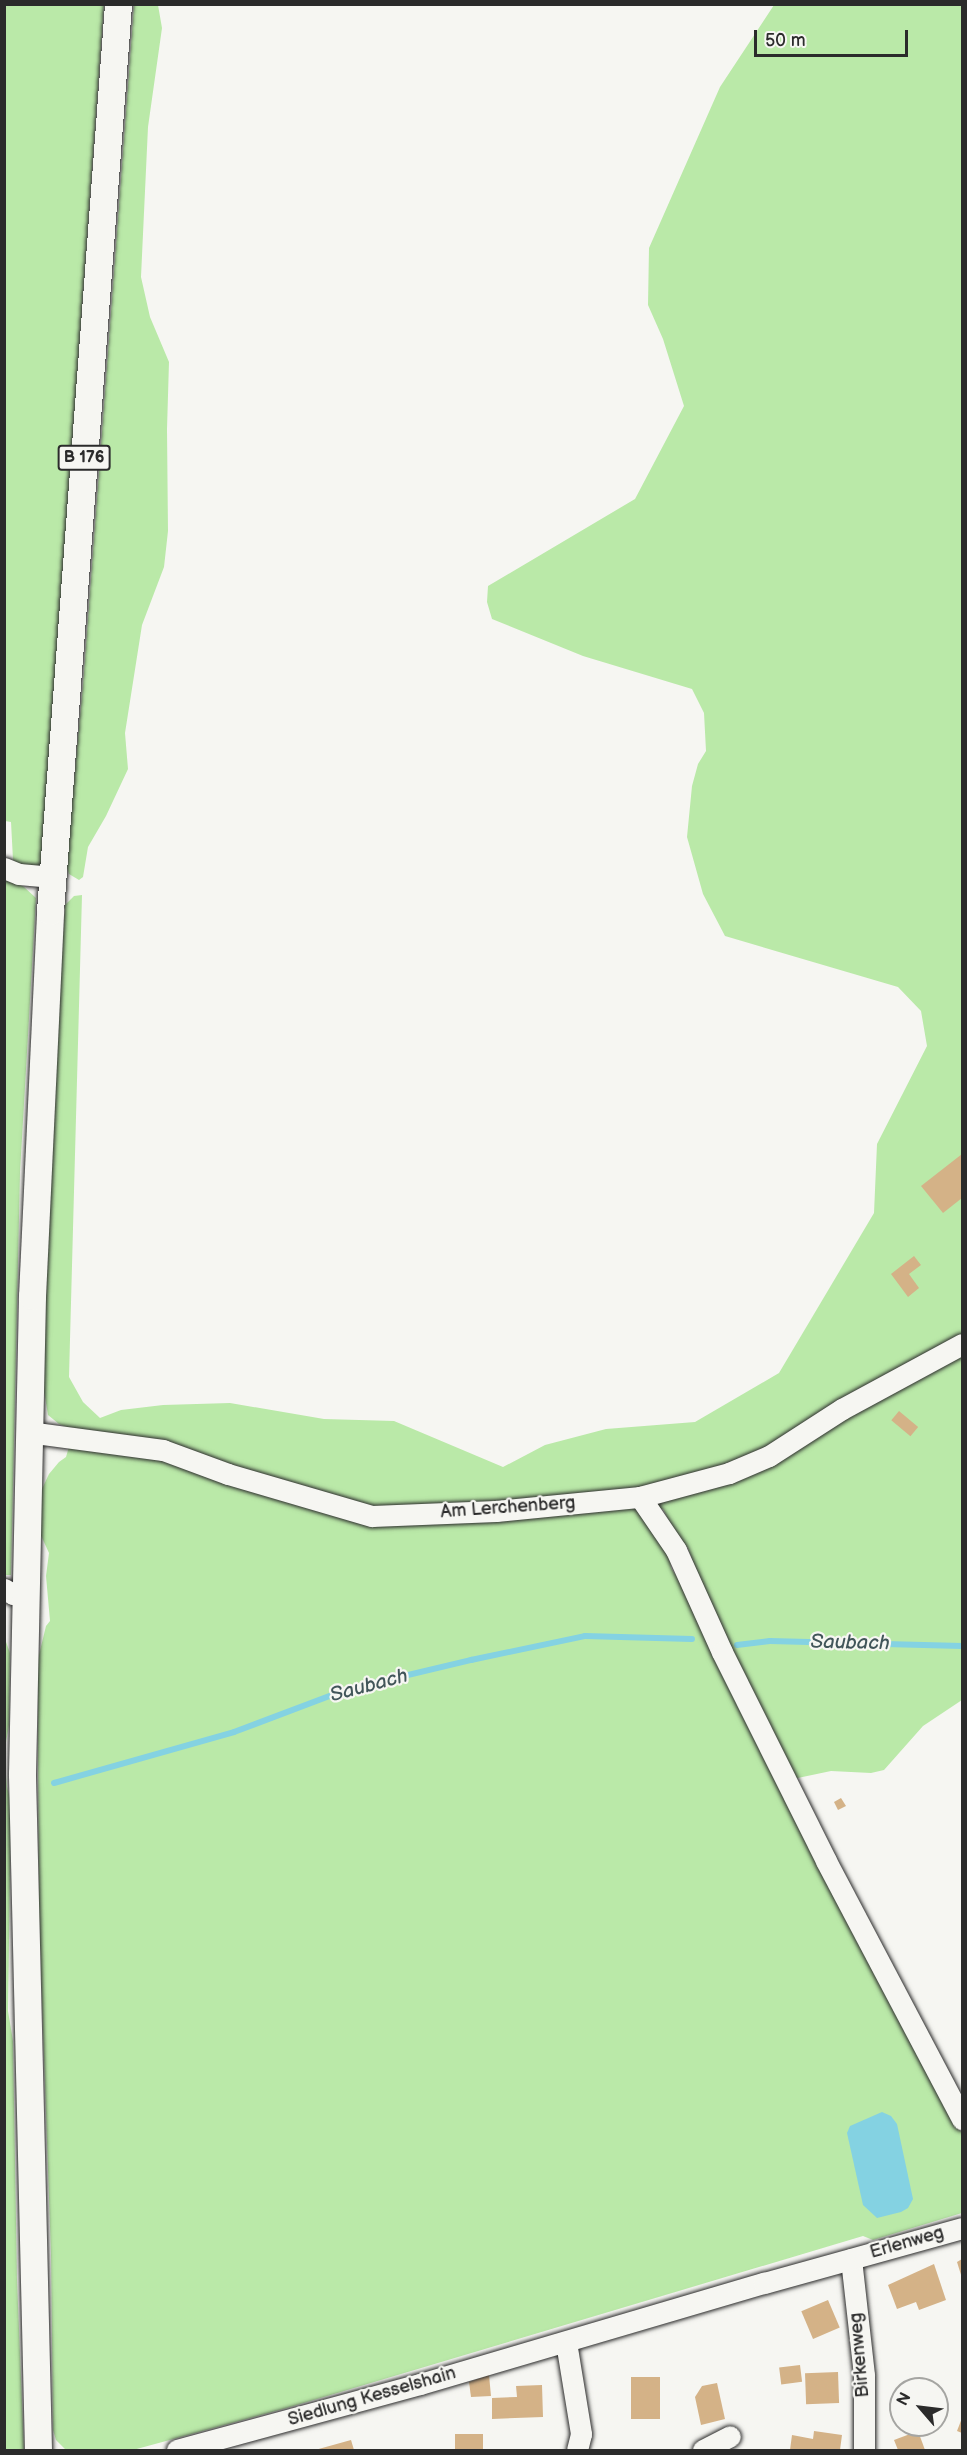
<!DOCTYPE html>
<html>
<head>
<meta charset="utf-8">
<style>
  body { margin:0 }
  #map { position:relative; width:967px; height:2455px; overflow:hidden; background:#f6f6f2; font-family:"Balsamiq Sans",sans-serif }
  div>[style] { position:absolute }
  .green>* { inset:0; background:#bae9a8 }
  .water>* { inset:0; background:#84d2e2 }
  .stream>* { height:6px; margin:-3px; padding:0 3px; transform-origin:3px; border-radius:3px; background:#84d2e2 }
  .building>* { inset:0; background:#d4b287; transform-origin:0 0 }
  .roads { filter:drop-shadow(0 0 2px #2b2b2b) drop-shadow(0 0 2px #2b2b2b) }
  .minor>* { height:21px; margin:-10.5px; padding:0 10.5px; transform-origin:10.5px; border-radius:10.5px; background:#f6f6f2 }
  .major>* { height:27px; margin:-13.5px; padding:0 13.5px; transform-origin:13.5px; border-radius:13.5px; background:#f6f6f2 }
  span { translate:-50% -50%; white-space:nowrap; text-align:center; line-height:1.15; -webkit-text-stroke:4.5px #f6f6f2; paint-order:stroke }
  .shield-label span { padding:2px 4px; background:#f6f6f2; border:2px solid; border-radius:4px; -webkit-text-stroke-width:0 }
  .shield-label { font-size:16px; color:#2b2b2b; font-weight:700 }
  .street-label { font-size:18px; color:#2b2b2b }
  .water-label { font-size:20px; color:#415559; font-style:italic }
  .frame { position:absolute; inset:0; border:6px solid #2b2b2b; pointer-events:none }
  .north { position:absolute; left:889px; top:2377px; width:60px; height:60px; box-sizing:border-box; background:#f6f6f2; border:2px solid #a5a5a2; border-radius:50%; rotate:298deg; font-size:16px; font-weight:700; line-height:24px; text-align:center; color:#2b2b2b }
  .north::after { content:''; display:block; margin:auto; width:21px; height:27px; background:#2b2b2b; clip-path:polygon(50% 0,100% 100%,50% 72%,0 100%) }
  .scale { position:absolute; left:754px; top:30px; width:154px; height:27px; box-sizing:border-box; border:3px solid #2b2b2b; border-top:0; padding-left:8px; font-size:18px; line-height:21px; white-space:nowrap; color:#2b2b2b; -webkit-text-stroke:4px #f6f6f2; paint-order:stroke }
</style>
</head>
<body>
<div id="map">
  <div class="green">
    <div style="clip-path:polygon(5px 5px,104px 5px,42px 863px,38px 869px,22px 868px,13px 860px,11px 822px,5px 821px)"></div>
    <div style="clip-path:polygon(134px 5px,158px 5px,162px 28px,148px 127px,141px 277px,150px 317px,169px 362px,167px 429px,168px 531px,164px 567px,142px 625px,125px 733px,128px 769px,106px 816px,88px 847px,83px 877px,79px 880px,69px 874px,66px 865px,83px 685px)"></div>
    <div style="clip-path:polygon(774px 5px,962px 5px,962px 1700px,923px 1726px,884px 1770px,871px 1773px,831px 1771px,793px 1779px,736px 1662px,727px 1637px,707px 1602px,688px 1548px,676px 1534px,663px 1509px,643px 1506px,669px 1554px,671px 1568px,685px 1589px,962px 2134px,962px 2213px,873px 2240px,863px 2236px,287px 2408px,133px 2450px,66px 2450px,56px 2440px,53px 2430px,51px 2254px,39px 1917px,38px 1755px,38px 1659px,46px 1626px,50px 1621px,46px 1576px,49px 1553px,38px 1529px,40px 1493px,49px 1474px,59px 1462px,66px 1457px,74px 1430px,59px 1424px,48px 1415px,43px 1385px,54px 1075px,65px 905px,74px 896px,82px 895px,69px 1377px,83px 1402px,100px 1418px,121px 1410px,163px 1405px,230px 1403px,324px 1419px,394px 1421px,503px 1467px,545px 1445px,606px 1429px,695px 1422px,779px 1373px,874px 1213px,877px 1144px,927px 1046px,921px 1011px,898px 987px,725px 936px,703px 894px,687px 837px,692px 786px,698px 764px,706px 751px,704px 713px,692px 689px,583px 656px,492px 619px,487px 602px,488px 586px,635px 499px,684px 406px,663px 339px,648px 305px,649px 248px,720px 87px)"></div>
    <div style="clip-path:polygon(4px 875px,24px 887px,36px 898px,20px 1172px,11px 1575px,6px 1575px)"></div>
    <div style="clip-path:polygon(5px 1639px,10px 1653px,9px 1725px,5px 1748px)"></div>
    <div style="clip-path:polygon(4px 1749px,7px 1787px,11px 1802px,8px 2011px,13px 2041px,17px 2280px,24px 2450px,4px 2450px)"></div>
  </div>
  <div class="water">
    <div style="clip-path:polygon(882px 2112px,891px 2116px,897px 2124px,913px 2199px,908px 2208px,901px 2212px,877px 2218px,863px 2205px,847px 2133px,850px 2126px)"></div>
  </div>
  <div class="stream">
    <div style="left:737px;top:1645px;width:33px;rotate:-7deg"></div>
    <div style="left:770px;top:1641px;width:192px;rotate:1.5deg"></div>
    <div style="left:54px;top:1783px;width:187px;rotate:-15.8deg"></div>
    <div style="left:234px;top:1732px;width:119px;rotate:-20.7deg"></div>
    <div style="left:345px;top:1690px;width:130px;rotate:-13.4deg"></div>
    <div style="left:471px;top:1660px;width:116px;rotate:-11.9deg"></div>
    <div style="left:585px;top:1636px;width:107px;rotate:1.6deg"></div>
  </div>
  <div class="building">
    <div style="clip-path:polygon(962px 1154px,962px 1198px,943px 1213px,921px 1186px)"></div>
    <div style="clip-path:polygon(914px 1256px,921px 1265px,909px 1274px,919px 1288px,908px 1297px,891px 1274px)"></div>
    <div style="left:899px;top:1411px;width:25px;height:12px;rotate:40deg"></div>
    <div style="clip-path:polygon(841px 1798px,846px 1806px,838px 1810px,834px 1802px)"></div>
    <div style="clip-path:polygon(962px 2259px,962px 2278px,957px 2262px)"></div>
    <div style="clip-path:polygon(934px 2264px,946px 2300px,919px 2310px,916px 2302px,897px 2309px,888px 2285px)"></div>
    <div style="left:828px;top:2300px;width:30px;height:29px;rotate:67deg"></div>
    <div style="left:800px;top:2365px;width:17px;height:21px;rotate:83deg"></div>
    <div style="left:838px;top:2372px;width:31px;height:33px;rotate:88deg"></div>
    <div style="clip-path:polygon(489px 2375px,491px 2396px,471px 2397px,469px 2382px)"></div>
    <div style="left:631px;top:2377px;width:29px;height:42px"></div>
    <div style="clip-path:polygon(717px 2383px,725px 2419px,701px 2425px,695px 2397px,702px 2386px)"></div>
    <div style="clip-path:polygon(542px 2385px,543px 2417px,492px 2419px,492px 2398px,517px 2397px,516px 2386px)"></div>
    <div style="clip-path:polygon(962px 2418px,962px 2433px,957px 2431px)"></div>
    <div style="clip-path:polygon(814px 2431px,842px 2435px,840px 2450px,790px 2450px,792px 2435px,813px 2439px)"></div>
    <div style="clip-path:polygon(918px 2431px,925px 2450px,898px 2450px,894px 2440px)"></div>
    <div style="left:455px;top:2434px;width:28px;height:15px"></div>
    <div style="clip-path:polygon(351px 2440px,354px 2450px,315px 2450px)"></div>
  </div>
  <div class="roads">
    <div class="minor">
      <div style="left:4px;top:868px;width:16px;rotate:22deg"></div>
      <div style="left:19px;top:874px;width:34px;rotate:5deg"></div>
      <div style="left:28px;top:1432px;width:136px;rotate:7.6deg"></div>
      <div style="left:163px;top:1450px;width:69px;rotate:20.3deg"></div>
      <div style="left:228px;top:1474px;width:150px;rotate:16.3deg"></div>
      <div style="left:372px;top:1516px;width:124px;rotate:-2.3deg"></div>
      <div style="left:496px;top:1511px;width:145px;rotate:-5.6deg"></div>
      <div style="left:640px;top:1497px;width:92px;rotate:-15.1deg"></div>
      <div style="left:729px;top:1473px;width:43px;rotate:-23deg"></div>
      <div style="left:769px;top:1456px;width:87px;rotate:-32.8deg"></div>
      <div style="left:842px;top:1409px;width:136px;rotate:-28.4deg"></div>
      <div style="left:640px;top:1497px;width:64px;rotate:55.8deg"></div>
      <div style="left:676px;top:1550px;width:112px;rotate:65.7deg"></div>
      <div style="left:722px;top:1652px;width:233px;rotate:63.5deg"></div>
      <div style="left:826px;top:1861px;width:292px;rotate:62.2deg"></div>
      <div style="left:4px;top:1589px;width:10px;rotate:29deg"></div>
      <div style="left:13px;top:1594px;width:11px;rotate:5deg"></div>
      <div style="left:851px;top:2259px;width:117px;rotate:83.6deg"></div>
      <div style="left:864px;top:2375px;width:75px;rotate:90deg"></div>
      <div style="left:566px;top:2342px;width:93px;rotate:80.7deg"></div>
      <div style="left:581px;top:2434px;width:16px;rotate:104deg"></div>
      <div style="left:177px;top:2450px;width:252px;rotate:-15.2deg"></div>
      <div style="left:420px;top:2384px;width:359px;rotate:-16.4deg"></div>
      <div style="left:764px;top:2283px;width:205px;rotate:-15.5deg"></div>
      <div style="left:703px;top:2450px;width:30px;rotate:-27deg"></div>
    </div>
    <div class="major">
      <div style="left:38px;top:2450px;width:676px;rotate:-91.36deg"></div>
      <div style="left:22px;top:1774px;width:478px;rotate:-88.8deg"></div>
      <div style="left:32px;top:1296px;width:385px;rotate:-87.3deg"></div>
      <div style="left:50px;top:911px;width:910px;rotate:-85.71deg"></div>
    </div>
  </div>
  <div class="shield-label">
    <span style="left:84px;top:458px">B 176</span>
  </div>
  <div class="street-label">
    <span style="left:508px;top:1508px;rotate:-4deg">Am Lerchenberg</span>
    <span style="left:907px;top:2243px;rotate:-16deg">Erlenweg</span>
    <span style="left:860px;top:2355px;rotate:-95deg">Birkenweg</span>
    <span style="left:372px;top:2397px;rotate:-16deg">Siedlung Kesselshain</span>
  </div>
  <div class="water-label">
    <span style="left:850px;top:1643px;rotate:1deg">Saubach</span>
    <span style="left:369px;top:1686px;rotate:-15deg">Saubach</span>
  </div>
  <div class="frame"></div>
  <div class="north">N</div>
  <div class="scale">50 m</div>
</div>
</body>
</html>
